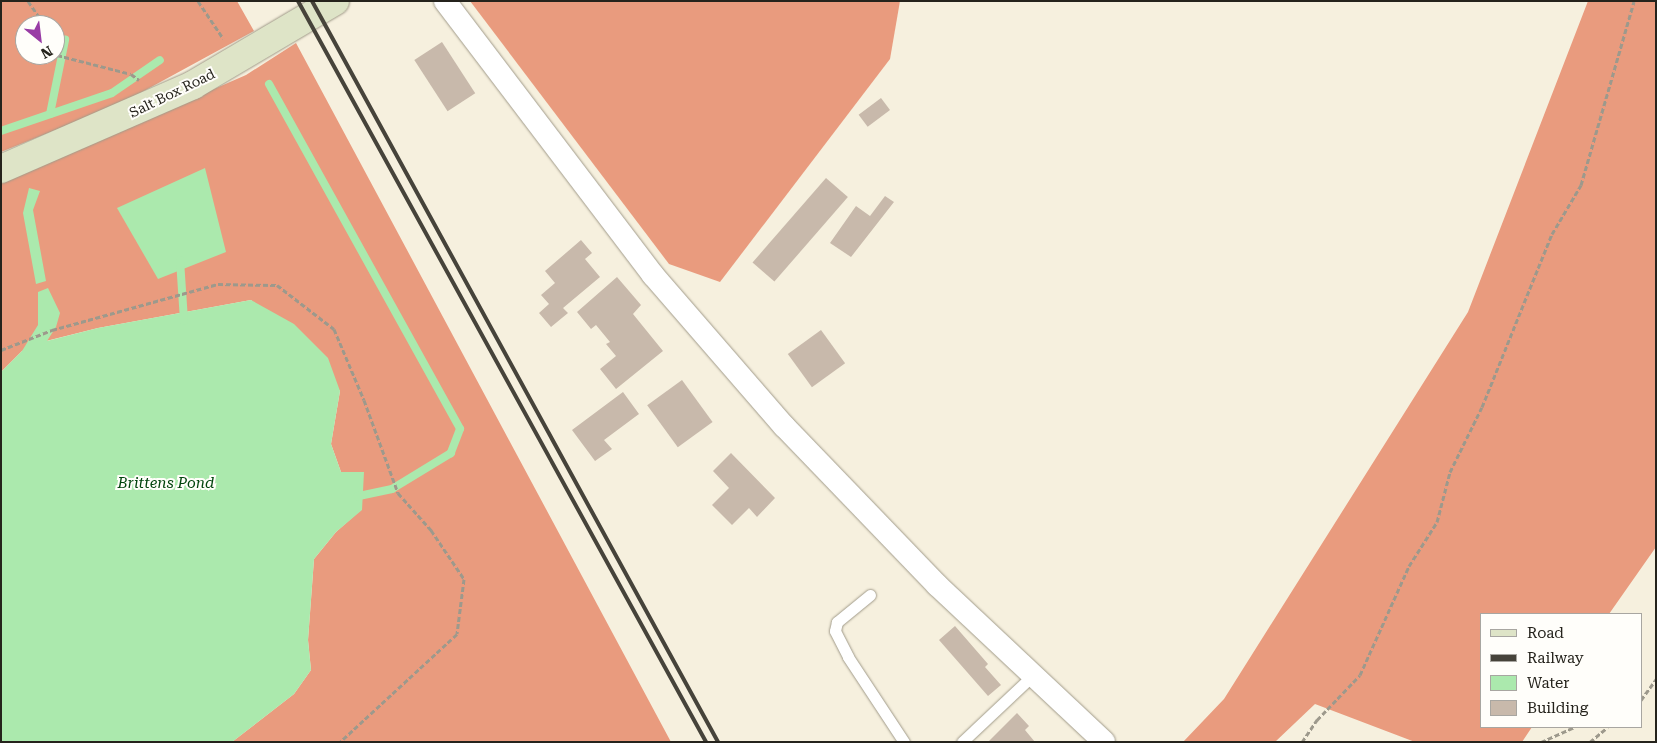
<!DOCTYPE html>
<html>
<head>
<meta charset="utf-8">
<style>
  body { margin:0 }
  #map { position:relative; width:1657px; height:743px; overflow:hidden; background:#f6f0de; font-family:"Roboto Serif",serif }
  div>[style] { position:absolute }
  .forest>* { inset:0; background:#e99b7e }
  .water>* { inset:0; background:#abe9ad }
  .stream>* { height:8px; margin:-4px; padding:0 4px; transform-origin:4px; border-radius:4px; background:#abe9ad }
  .building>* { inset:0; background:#c8b9ab; transform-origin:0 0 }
  .path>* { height:3px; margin-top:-1.5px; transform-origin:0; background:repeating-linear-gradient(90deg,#9d998c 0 5px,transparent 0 7.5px) }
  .roads { filter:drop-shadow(0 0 1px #a19b8a) drop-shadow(0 0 1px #a19b8a) }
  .lane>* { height:11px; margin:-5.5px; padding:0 5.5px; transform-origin:5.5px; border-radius:5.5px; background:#fff }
  .street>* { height:22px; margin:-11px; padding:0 11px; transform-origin:11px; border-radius:11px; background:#fff }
  .secondary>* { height:28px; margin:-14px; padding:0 14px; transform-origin:14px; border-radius:14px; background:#dee4c7 }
  .rail>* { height:4px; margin:-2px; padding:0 2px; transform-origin:2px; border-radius:2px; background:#46433a }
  span { translate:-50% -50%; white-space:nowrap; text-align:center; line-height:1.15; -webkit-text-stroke:4px #fffefa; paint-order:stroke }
  .street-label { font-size:14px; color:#25231c }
  .water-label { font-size:15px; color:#00440c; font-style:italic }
  .frame { position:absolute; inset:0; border:2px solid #25231c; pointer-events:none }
  .legend { position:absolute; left:1480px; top:613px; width:162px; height:115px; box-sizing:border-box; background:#fffefa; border:1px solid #a8a6a1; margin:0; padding:6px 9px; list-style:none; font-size:15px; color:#25231c }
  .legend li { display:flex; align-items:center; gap:10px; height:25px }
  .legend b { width:25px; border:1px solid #a8a6a1 }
  .north { position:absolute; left:15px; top:15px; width:50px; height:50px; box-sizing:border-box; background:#fffefa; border:1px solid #a8a6a1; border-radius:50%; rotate:151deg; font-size:14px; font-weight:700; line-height:20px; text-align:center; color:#25231c }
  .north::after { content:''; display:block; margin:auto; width:18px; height:22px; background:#993ca5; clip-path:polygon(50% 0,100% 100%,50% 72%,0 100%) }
</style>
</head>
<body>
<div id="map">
  <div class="forest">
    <div style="clip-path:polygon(evenodd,1px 1px,237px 1px,254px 31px,120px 104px,1px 152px,1px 1px,25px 25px,55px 25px,55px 55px,25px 55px,25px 25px)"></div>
    <div style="clip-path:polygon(470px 1px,900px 1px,890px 59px,720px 282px,669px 264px)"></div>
    <div style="clip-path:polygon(1588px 1px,1656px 1px,1656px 547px,1609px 614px,1481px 614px,1481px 727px,1532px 727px,1522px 742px,1415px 742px,1315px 704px,1275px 742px,1183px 742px,1224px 699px,1468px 312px)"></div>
    <div style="clip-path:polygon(296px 43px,671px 742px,232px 742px,294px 694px,311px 670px,308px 640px,314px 559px,336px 532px,362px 509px,341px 472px,331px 444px,340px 391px,251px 300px,98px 328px,46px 341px,22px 351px,1px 372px,1px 182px,246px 75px)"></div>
  </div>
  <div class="water">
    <div style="clip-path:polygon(205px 168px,226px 252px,158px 279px,117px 208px)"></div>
    <div style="clip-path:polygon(29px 188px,40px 191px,33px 210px,46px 281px,36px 284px,23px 213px)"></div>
    <div style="clip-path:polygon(48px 288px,60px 313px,56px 327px,47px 341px,98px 328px,251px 300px,294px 324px,328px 358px,340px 391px,331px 444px,341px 472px,364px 472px,362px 510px,336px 532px,314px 559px,308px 640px,311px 670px,294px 694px,232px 742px,1px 742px,1px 372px,22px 351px,38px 325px,38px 292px)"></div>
  </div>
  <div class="stream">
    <div style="left:269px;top:84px;width:394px;rotate:61deg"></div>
    <div style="left:460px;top:429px;width:26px;rotate:111deg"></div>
    <div style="left:451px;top:453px;width:69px;rotate:148.6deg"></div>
    <div style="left:392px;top:489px;width:35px;rotate:168deg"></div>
    <div style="left:50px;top:114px;width:76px;rotate:-78.5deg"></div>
    <div style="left:1px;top:131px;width:117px;rotate:-18.9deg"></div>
    <div style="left:112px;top:93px;width:58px;rotate:-34.5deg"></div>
    <div style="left:180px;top:260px;width:61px;rotate:86.2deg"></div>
  </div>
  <div class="building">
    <div style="left:442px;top:42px;width:61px;height:33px;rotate:57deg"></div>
    <div style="left:881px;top:98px;width:15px;height:28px;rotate:53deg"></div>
    <div style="left:826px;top:178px;width:29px;height:112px;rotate:41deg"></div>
    <div style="clip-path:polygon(885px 196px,894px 202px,851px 257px,830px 243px,856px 206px,870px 216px)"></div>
    <div style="clip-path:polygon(581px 240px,592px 253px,585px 259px,600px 277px,563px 308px,568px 313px,551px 327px,539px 313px,549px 304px,541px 295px,555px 283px,545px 271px)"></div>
    <div style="clip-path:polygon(617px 277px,641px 305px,633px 314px,663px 351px,616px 389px,600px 369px,616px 356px,606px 344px,610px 342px,596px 325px,591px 329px,577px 312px)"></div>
    <div style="left:821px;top:330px;width:41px;height:41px;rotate:54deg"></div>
    <div style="left:682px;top:380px;width:52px;height:43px;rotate:54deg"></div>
    <div style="clip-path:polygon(623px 392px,639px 414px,604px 440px,612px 449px,595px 461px,572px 430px)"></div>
    <div style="clip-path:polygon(731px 453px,775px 498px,757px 517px,749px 508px,732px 525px,712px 505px,729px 488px,713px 471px)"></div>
    <div style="clip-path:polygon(955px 626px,988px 664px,985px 667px,1001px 685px,988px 696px,939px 640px)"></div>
    <div style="clip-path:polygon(1017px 713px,1029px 726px,1025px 730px,1035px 742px,988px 742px)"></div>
  </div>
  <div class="path">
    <div style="left:28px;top:1px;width:29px;rotate:55deg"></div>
    <div style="left:198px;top:1px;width:45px;rotate:56deg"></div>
    <div style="left:55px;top:51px;width:4px;rotate:63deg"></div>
    <div style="left:57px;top:55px;width:76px;rotate:14.4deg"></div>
    <div style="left:131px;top:74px;width:10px;rotate:37deg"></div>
    <div style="left:1px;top:350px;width:55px;rotate:-21.4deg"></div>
    <div style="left:52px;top:330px;width:172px;rotate:-15.5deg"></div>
    <div style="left:218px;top:284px;width:59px;rotate:1deg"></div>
    <div style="left:277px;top:285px;width:72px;rotate:37.7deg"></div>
    <div style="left:334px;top:329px;width:77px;rotate:67.1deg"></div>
    <div style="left:364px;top:400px;width:99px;rotate:69.9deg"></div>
    <div style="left:398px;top:493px;width:50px;rotate:48.3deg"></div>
    <div style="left:431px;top:530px;width:59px;rotate:56deg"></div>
    <div style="left:464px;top:579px;width:55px;rotate:97.3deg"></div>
    <div style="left:457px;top:634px;width:159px;rotate:137.3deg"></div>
    <div style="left:1641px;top:700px;width:26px;rotate:-54deg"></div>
    <div style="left:1302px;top:742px;width:27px;rotate:-56deg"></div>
    <div style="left:1317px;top:720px;width:62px;rotate:-46.3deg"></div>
    <div style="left:1360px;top:675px;width:120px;rotate:-65.8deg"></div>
    <div style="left:1409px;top:566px;width:52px;rotate:-57.5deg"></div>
    <div style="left:1437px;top:522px;width:52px;rotate:-75.4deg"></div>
    <div style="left:1450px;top:472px;width:72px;rotate:-63.8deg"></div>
    <div style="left:1482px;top:407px;width:187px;rotate:-68deg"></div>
    <div style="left:1552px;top:234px;width:57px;rotate:-59.4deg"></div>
    <div style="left:1581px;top:185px;width:191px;rotate:-73.9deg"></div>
    <div style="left:1541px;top:742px;width:37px;rotate:-24deg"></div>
    <div style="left:1590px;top:742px;width:23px;rotate:-40deg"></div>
  </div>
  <div class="roads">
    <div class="lane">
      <div style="left:870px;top:595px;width:43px;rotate:140.7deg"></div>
      <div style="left:837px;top:622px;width:9px;rotate:103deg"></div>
      <div style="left:835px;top:631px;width:29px;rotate:63deg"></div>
      <div style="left:848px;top:657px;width:102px;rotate:56.6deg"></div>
      <div style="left:962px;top:742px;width:98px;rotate:-43.3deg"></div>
    </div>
    <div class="street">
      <div style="left:445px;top:1px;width:344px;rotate:52.8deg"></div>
      <div style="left:653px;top:275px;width:200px;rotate:49.1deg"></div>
      <div style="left:784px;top:426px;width:221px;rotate:46.1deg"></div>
      <div style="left:937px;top:585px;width:229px;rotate:43.2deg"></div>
    </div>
    <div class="secondary">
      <div style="left:1px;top:169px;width:210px;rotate:-23.6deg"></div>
      <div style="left:193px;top:85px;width:165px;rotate:-30.6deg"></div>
    </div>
  </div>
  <div class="rail">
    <div style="left:298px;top:1px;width:846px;rotate:61.16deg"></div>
    <div style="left:312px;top:1px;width:845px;rotate:61.28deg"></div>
  </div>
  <div class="street-label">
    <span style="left:172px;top:93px;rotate:-26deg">Salt Box Road</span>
  </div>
  <div class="water-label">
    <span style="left:166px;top:484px">Brittens Pond</span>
  </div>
  <div class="frame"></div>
  <ul class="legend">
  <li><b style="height:6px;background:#dee4c7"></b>Road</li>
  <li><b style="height:6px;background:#46433a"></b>Railway</li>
  <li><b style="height:14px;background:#abe9ad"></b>Water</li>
  <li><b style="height:14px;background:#c8b9ab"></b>Building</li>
  </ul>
  <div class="north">N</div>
</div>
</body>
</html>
